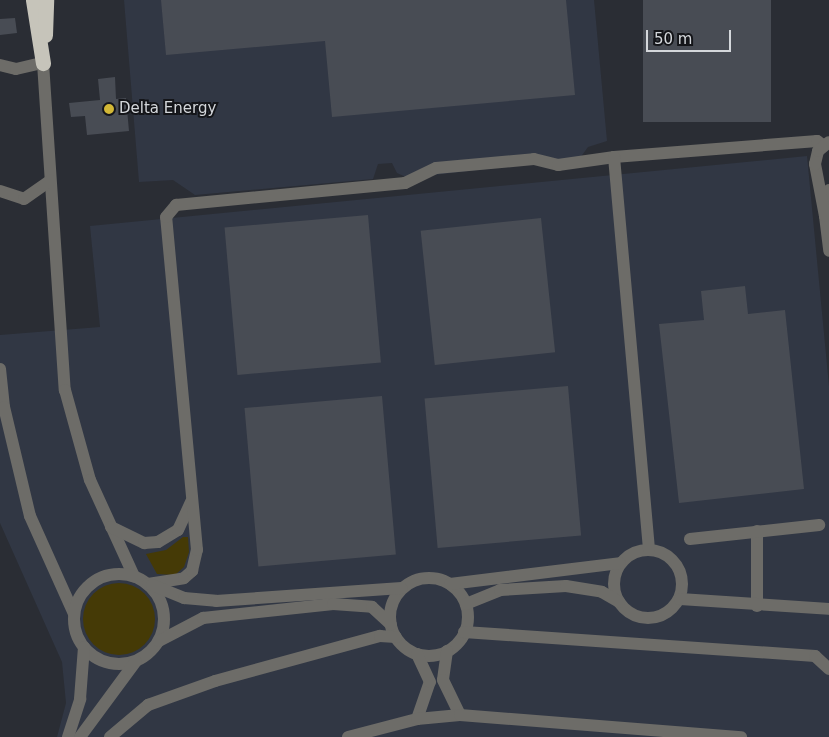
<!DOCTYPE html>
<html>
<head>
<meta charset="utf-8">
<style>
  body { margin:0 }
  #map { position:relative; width:829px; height:737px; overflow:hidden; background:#2a2d34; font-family:"DejaVu Sans",sans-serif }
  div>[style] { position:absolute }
  .built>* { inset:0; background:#313744 }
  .green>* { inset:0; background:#453a06 }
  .round { border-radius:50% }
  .building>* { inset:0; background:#484c54; transform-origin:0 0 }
  .minor>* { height:12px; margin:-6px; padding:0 6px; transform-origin:6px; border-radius:6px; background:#6d6c68 }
  .minor>.ring { margin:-6px; padding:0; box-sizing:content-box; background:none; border:12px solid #6d6c68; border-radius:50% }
  .highway>* { height:15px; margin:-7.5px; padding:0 7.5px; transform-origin:7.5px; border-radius:7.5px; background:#c6c4ba }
  .dots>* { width:14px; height:14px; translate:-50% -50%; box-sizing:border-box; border:2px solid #141519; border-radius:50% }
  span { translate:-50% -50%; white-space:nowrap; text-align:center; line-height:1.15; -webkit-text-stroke:4px #141519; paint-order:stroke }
  .poi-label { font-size:15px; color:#d4d7db }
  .left { translate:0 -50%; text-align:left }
  .scale { position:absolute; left:646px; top:30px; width:85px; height:22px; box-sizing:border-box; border:2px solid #d4d7db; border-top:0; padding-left:6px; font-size:15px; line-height:18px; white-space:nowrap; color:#d4d7db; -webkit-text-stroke:4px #141519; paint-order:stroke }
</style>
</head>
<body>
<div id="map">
  <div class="built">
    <div style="clip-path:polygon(124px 0,594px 0,607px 141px,588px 147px,580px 158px,408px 178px,397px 173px,392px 163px,378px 164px,373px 179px,195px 195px,173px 180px,139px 182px)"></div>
    <div style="clip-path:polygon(807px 156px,829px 386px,829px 737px,57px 737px,66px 703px,62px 662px,0 523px,0 335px,100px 327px,90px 226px)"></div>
  </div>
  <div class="green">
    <div style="clip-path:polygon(183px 537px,188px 537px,189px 552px,184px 567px,175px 575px,157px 574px,146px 554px,166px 550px)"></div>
    <div class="round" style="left:83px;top:583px;width:72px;height:72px"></div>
  </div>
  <div class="building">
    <div style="clip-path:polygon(161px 0,566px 0,575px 95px,332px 117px,325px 41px,166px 55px)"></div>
    <div style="left:643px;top:0;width:128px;height:122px"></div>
    <div style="clip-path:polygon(15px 18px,17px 33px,0 35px,0 19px)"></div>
    <div style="clip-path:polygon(115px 77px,116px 99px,126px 98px,129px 131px,87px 135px,85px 116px,71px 117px,69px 103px,100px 100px,98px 79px)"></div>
    <div style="left:368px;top:215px;width:148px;height:144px;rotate:85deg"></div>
    <div style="left:541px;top:218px;width:135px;height:121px;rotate:84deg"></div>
    <div style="clip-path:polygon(745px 286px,748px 314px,785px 310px,804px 489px,679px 503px,659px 324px,704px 320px,701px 291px)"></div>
    <div style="left:568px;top:386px;width:150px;height:144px;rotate:85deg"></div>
    <div style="left:382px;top:396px;width:159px;height:138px;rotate:85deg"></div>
  </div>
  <div class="minor">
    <div style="left:0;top:65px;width:16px;rotate:14deg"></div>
    <div style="left:16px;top:69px;width:28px;rotate:-13deg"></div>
    <div style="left:43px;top:63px;width:328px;rotate:86.2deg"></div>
    <div style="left:65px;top:390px;width:93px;rotate:74.5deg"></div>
    <div style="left:90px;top:480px;width:106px;rotate:65.4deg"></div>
    <div style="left:614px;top:157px;width:204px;rotate:-4.5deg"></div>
    <div style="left:817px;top:141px;width:7px;rotate:34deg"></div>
    <div style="left:829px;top:190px;width:26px;rotate:99deg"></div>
    <div style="left:825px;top:216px;width:35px;rotate:83deg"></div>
    <div style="left:0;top:191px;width:25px;rotate:18deg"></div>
    <div style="left:24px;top:199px;width:32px;rotate:-35deg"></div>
    <div style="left:825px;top:216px;width:53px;rotate:-100.9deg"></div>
    <div style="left:815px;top:164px;width:13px;rotate:-77deg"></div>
    <div style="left:818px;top:151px;width:14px;rotate:-39deg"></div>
    <div style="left:0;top:369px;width:38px;rotate:84deg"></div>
    <div style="left:4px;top:407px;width:112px;rotate:76.6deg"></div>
    <div style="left:30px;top:516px;width:107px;rotate:65.8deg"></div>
    <div style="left:111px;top:527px;width:37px;rotate:26deg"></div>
    <div style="left:144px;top:543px;width:14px;rotate:-4deg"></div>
    <div style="left:158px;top:542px;width:23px;rotate:-31deg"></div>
    <div style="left:178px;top:530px;width:31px;rotate:-65deg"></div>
    <div style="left:757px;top:531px;width:75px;rotate:90deg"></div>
    <div style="left:690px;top:539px;width:130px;rotate:-6.2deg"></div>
    <div class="ring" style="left:614px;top:550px;width:56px;height:56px"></div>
    <div class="ring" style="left:74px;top:574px;width:78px;height:78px"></div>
    <div class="ring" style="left:390px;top:578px;width:66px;height:66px"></div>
    <div style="left:148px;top:584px;width:36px;rotate:-9deg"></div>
    <div style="left:184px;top:578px;width:11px;rotate:-41deg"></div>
    <div style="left:192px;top:571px;width:22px;rotate:-77deg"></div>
    <div style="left:197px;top:550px;width:334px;rotate:-95.3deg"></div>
    <div style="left:166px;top:217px;width:16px;rotate:-50deg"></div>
    <div style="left:176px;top:205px;width:230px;rotate:-5.5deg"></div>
    <div style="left:405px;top:183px;width:34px;rotate:-26deg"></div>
    <div style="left:436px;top:168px;width:98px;rotate:-5.2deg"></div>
    <div style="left:534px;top:159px;width:25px;rotate:14deg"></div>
    <div style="left:558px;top:165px;width:57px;rotate:-8.1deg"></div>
    <div style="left:614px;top:157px;width:394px;rotate:84.9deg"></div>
    <div style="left:450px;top:584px;width:171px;rotate:-7deg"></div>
    <div style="left:152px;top:585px;width:35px;rotate:22deg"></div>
    <div style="left:184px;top:598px;width:32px;rotate:5deg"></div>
    <div style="left:216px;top:601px;width:186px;rotate:-4deg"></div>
    <div style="left:680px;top:599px;width:149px;rotate:3.8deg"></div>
    <div style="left:466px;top:604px;width:37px;rotate:-22deg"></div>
    <div style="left:500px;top:590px;width:66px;rotate:-3.5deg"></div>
    <div style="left:566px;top:586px;width:36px;rotate:9deg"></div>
    <div style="left:602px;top:592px;width:20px;rotate:30deg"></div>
    <div style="left:464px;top:632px;width:352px;rotate:3.9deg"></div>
    <div style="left:815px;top:656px;width:19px;rotate:43deg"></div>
    <div style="left:159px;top:641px;width:50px;rotate:-27.6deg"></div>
    <div style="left:203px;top:618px;width:131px;rotate:-6.1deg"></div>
    <div style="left:333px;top:604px;width:39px;rotate:4deg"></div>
    <div style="left:372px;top:607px;width:26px;rotate:43deg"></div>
    <div style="left:447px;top:651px;width:29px;rotate:98deg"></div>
    <div style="left:443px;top:680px;width:39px;rotate:64deg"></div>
    <div style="left:417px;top:719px;width:39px;rotate:-71deg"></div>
    <div style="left:430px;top:682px;width:31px;rotate:-115deg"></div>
    <div style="left:68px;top:737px;width:40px;rotate:-72deg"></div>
    <div style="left:80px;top:699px;width:52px;rotate:-85.6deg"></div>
    <div style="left:80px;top:737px;width:94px;rotate:-53.6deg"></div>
    <div style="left:110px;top:737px;width:50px;rotate:-40.1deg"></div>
    <div style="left:148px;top:705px;width:71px;rotate:-19.7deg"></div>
    <div style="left:215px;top:681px;width:171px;rotate:-15.3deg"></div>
    <div style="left:380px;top:636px;width:16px;rotate:4deg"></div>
    <div style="left:348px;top:737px;width:71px;rotate:-14.6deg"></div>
    <div style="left:417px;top:719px;width:43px;rotate:-5.3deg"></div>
    <div style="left:460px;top:715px;width:282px;rotate:4.5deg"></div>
  </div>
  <div class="highway">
    <div style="left:33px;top:0;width:64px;rotate:81deg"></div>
    <div style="left:45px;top:35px;width:35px;rotate:-88deg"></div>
  </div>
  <div class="dots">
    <div style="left:109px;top:109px;background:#d2b736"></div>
  </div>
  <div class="poi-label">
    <span class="left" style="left:119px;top:109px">Delta Energy</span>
  </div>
  <div class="scale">50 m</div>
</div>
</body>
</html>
